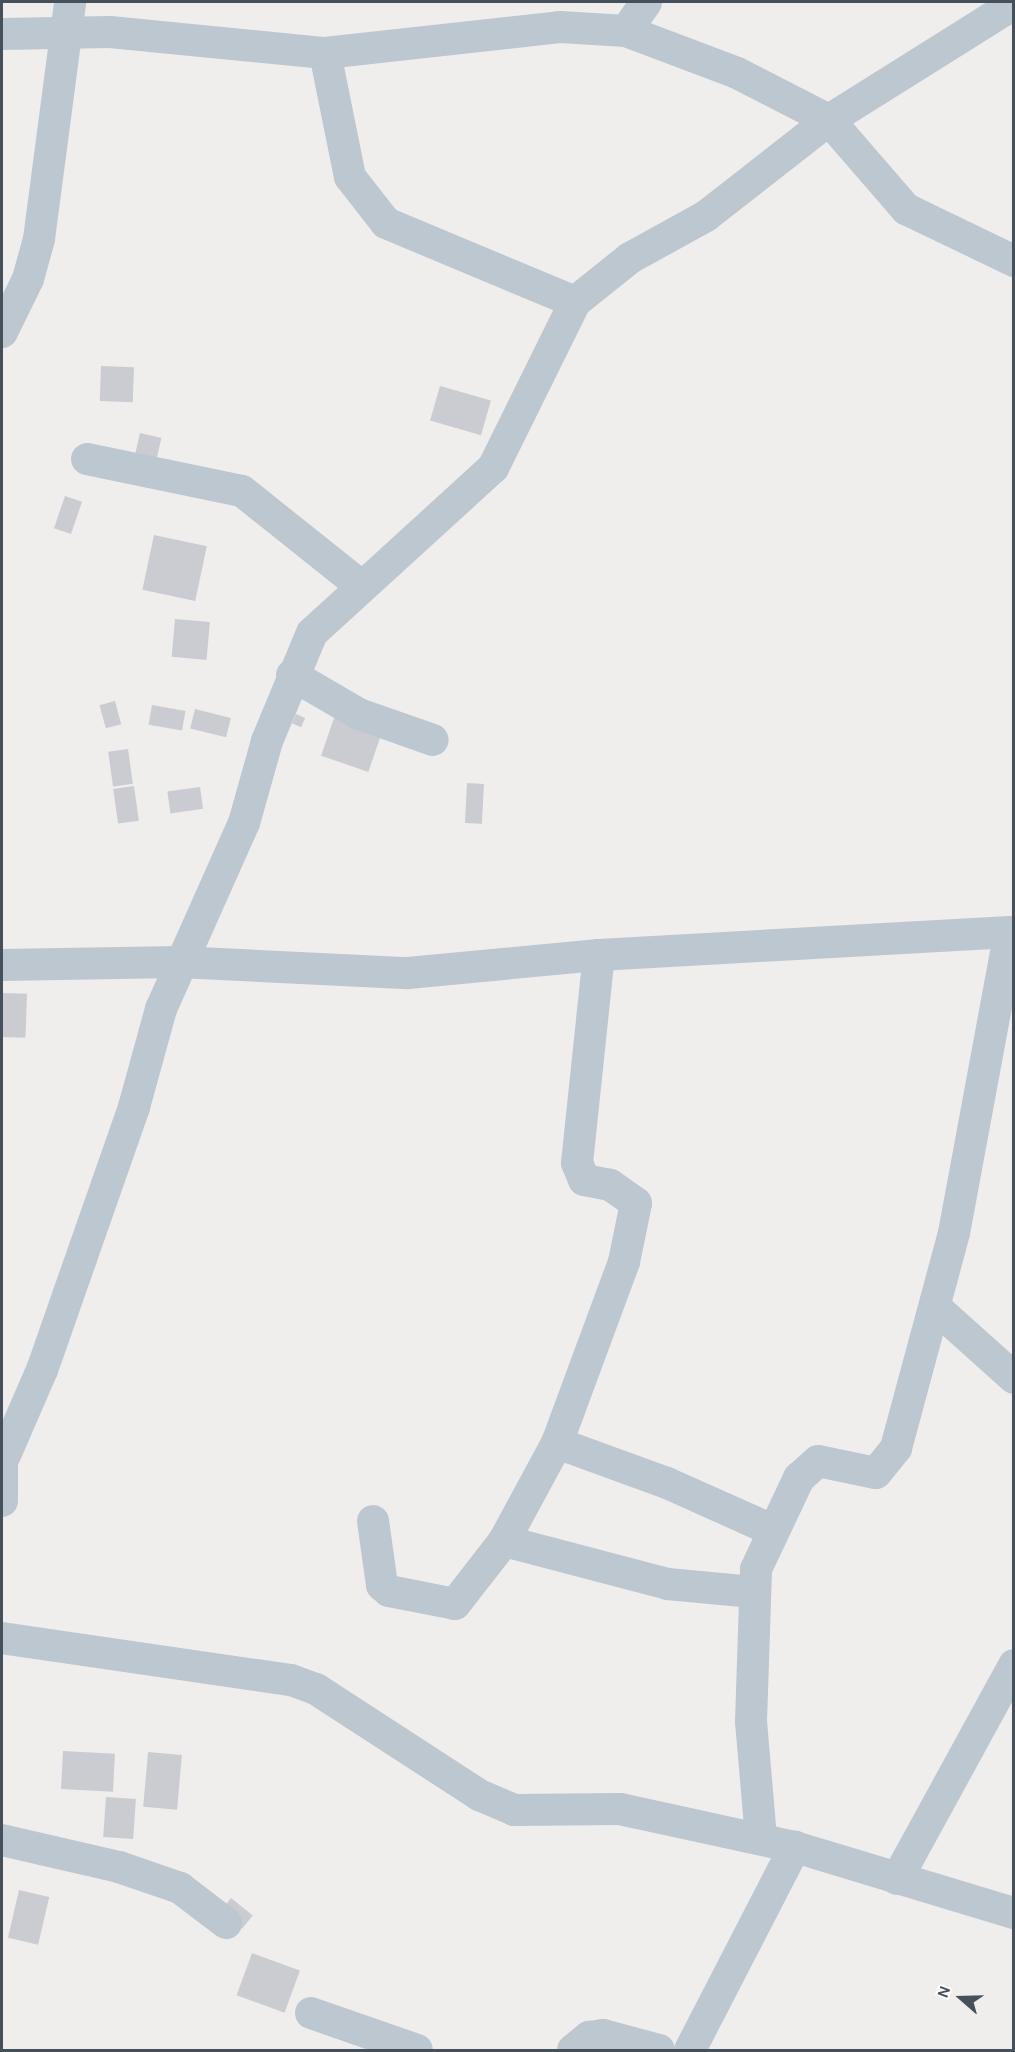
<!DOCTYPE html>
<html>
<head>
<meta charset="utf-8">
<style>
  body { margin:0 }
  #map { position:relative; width:1015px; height:2052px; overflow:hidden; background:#f0eded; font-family:Karla,sans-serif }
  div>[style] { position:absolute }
  .building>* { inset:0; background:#caccd2; transform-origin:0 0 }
  .minor>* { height:32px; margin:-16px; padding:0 16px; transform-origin:16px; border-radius:16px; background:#bdc7d0 }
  span { translate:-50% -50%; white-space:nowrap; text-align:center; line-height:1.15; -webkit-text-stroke:4.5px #fff; paint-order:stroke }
  .frame { position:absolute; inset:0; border:3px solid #45505a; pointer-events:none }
  .north { position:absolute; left:931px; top:1968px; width:60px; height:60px; -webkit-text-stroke:4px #fff; paint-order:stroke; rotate:290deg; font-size:16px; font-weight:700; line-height:24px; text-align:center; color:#45505a }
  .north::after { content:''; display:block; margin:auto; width:21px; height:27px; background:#45505a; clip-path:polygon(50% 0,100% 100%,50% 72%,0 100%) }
</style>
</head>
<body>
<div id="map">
  <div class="building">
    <div style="left:101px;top:366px;width:33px;height:35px;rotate:2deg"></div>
    <div style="left:440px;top:386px;width:53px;height:36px;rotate:16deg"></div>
    <div style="left:140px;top:433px;width:22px;height:22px;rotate:13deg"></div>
    <div style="left:65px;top:496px;width:18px;height:34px;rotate:19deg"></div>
    <div style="left:154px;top:535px;width:54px;height:56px;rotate:12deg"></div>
    <div style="left:175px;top:619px;width:35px;height:38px;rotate:5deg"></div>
    <div style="left:115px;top:701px;width:24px;height:16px;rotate:75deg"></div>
    <div style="left:152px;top:705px;width:34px;height:20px;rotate:10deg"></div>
    <div style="left:195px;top:709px;width:37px;height:20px;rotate:14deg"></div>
    <div style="left:296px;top:714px;width:10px;height:10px;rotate:24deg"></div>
    <div style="left:335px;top:715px;width:50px;height:43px;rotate:19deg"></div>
    <div style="left:128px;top:749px;width:35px;height:20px;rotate:82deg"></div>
    <div style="left:467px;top:783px;width:17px;height:40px;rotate:3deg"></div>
    <div style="left:134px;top:786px;width:35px;height:21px;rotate:82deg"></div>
    <div style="left:200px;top:787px;width:22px;height:33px;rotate:82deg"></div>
    <div style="left:2px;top:993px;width:25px;height:44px;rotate:2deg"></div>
    <div style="left:63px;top:1751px;width:52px;height:38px;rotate:3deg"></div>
    <div style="left:148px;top:1752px;width:34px;height:55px;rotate:5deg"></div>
    <div style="left:106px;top:1797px;width:30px;height:40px;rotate:4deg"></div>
    <div style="left:19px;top:1890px;width:31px;height:49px;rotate:13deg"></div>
    <div style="left:231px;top:1898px;width:28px;height:17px;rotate:39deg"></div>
    <div style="left:252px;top:1953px;width:51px;height:45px;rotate:20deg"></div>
  </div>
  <div class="minor">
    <div style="left:626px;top:31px;width:35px;rotate:-55deg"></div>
    <div style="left:2px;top:34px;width:108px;rotate:-1.1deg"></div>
    <div style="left:110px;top:32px;width:216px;rotate:5.6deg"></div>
    <div style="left:325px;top:53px;width:236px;rotate:-6.3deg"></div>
    <div style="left:560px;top:27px;width:66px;rotate:3.5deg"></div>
    <div style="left:626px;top:31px;width:119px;rotate:20.7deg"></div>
    <div style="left:737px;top:73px;width:103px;rotate:27.1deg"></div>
    <div style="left:829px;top:120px;width:118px;rotate:49.1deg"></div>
    <div style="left:906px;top:209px;width:120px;rotate:25.7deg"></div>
    <div style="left:325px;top:53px;width:126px;rotate:78.6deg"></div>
    <div style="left:350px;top:177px;width:58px;rotate:52deg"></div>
    <div style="left:386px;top:223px;width:205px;rotate:22.7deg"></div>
    <div style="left:2px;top:332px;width:59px;rotate:-63.9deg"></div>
    <div style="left:28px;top:279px;width:41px;rotate:-74.6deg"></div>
    <div style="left:39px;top:239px;width:239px;rotate:-82.5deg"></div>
    <div style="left:87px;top:459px;width:158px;rotate:11.7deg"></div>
    <div style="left:242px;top:491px;width:152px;rotate:38.6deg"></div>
    <div style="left:292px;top:675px;width:78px;rotate:30.2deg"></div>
    <div style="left:359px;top:714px;width:78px;rotate:19.4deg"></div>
    <div style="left:2px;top:965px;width:177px;rotate:-1deg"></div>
    <div style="left:179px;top:962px;width:229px;rotate:2.8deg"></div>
    <div style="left:408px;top:973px;width:192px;rotate:-5.4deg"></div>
    <div style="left:599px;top:955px;width:416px;rotate:-3.2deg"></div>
    <div style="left:935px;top:1307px;width:106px;rotate:41.9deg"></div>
    <div style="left:557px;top:1443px;width:117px;rotate:20deg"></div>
    <div style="left:667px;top:1483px;width:115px;rotate:24.1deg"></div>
    <div style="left:5px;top:1455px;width:93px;rotate:-66.5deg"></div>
    <div style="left:42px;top:1370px;width:279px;rotate:-70.7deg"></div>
    <div style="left:134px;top:1107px;width:102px;rotate:-74.6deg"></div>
    <div style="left:161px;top:1009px;width:204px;rotate:-66deg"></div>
    <div style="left:244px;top:823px;width:85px;rotate:-74.3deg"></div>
    <div style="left:267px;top:741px;width:117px;rotate:-67.4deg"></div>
    <div style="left:312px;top:633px;width:245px;rotate:-42.4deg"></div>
    <div style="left:493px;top:468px;width:185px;rotate:-63.7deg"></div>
    <div style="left:575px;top:302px;width:70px;rotate:-38.7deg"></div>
    <div style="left:630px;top:258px;width:87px;rotate:-28.9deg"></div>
    <div style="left:706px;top:216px;width:156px;rotate:-38deg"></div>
    <div style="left:829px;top:120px;width:218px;rotate:-32.1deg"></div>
    <div style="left:2px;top:1501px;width:66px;rotate:-90deg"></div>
    <div style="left:373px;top:1521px;width:65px;rotate:82deg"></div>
    <div style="left:382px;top:1585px;width:9px;rotate:41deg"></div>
    <div style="left:389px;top:1591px;width:67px;rotate:11.1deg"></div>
    <div style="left:455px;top:1604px;width:80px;rotate:-52.1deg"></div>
    <div style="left:504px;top:1541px;width:111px;rotate:-61.6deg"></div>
    <div style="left:557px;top:1443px;width:193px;rotate:-69.7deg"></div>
    <div style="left:624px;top:1262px;width:60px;rotate:-78.5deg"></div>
    <div style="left:636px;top:1203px;width:32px;rotate:-145deg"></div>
    <div style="left:610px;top:1185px;width:26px;rotate:-169deg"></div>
    <div style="left:584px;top:1180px;width:18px;rotate:-112deg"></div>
    <div style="left:577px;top:1163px;width:209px;rotate:-84deg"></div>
    <div style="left:504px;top:1541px;width:170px;rotate:14.7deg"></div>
    <div style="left:668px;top:1584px;width:85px;rotate:5.4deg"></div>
    <div style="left:2px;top:1638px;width:292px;rotate:8.3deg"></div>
    <div style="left:291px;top:1680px;width:27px;rotate:20deg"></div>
    <div style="left:316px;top:1689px;width:194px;rotate:33deg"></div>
    <div style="left:479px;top:1795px;width:38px;rotate:23deg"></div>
    <div style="left:514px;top:1810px;width:106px;rotate:-0.5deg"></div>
    <div style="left:620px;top:1809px;width:179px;rotate:12.3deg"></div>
    <div style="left:795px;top:1847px;width:229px;rotate:16.8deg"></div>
    <div style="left:761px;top:1838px;width:116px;rotate:-94.9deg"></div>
    <div style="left:751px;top:1722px;width:153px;rotate:-88.1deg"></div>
    <div style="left:756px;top:1569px;width:101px;rotate:-64.7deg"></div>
    <div style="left:799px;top:1478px;width:25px;rotate:-42deg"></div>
    <div style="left:818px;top:1461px;width:59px;rotate:11.7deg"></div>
    <div style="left:876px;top:1473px;width:32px;rotate:-51deg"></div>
    <div style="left:896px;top:1448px;width:223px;rotate:-74.9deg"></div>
    <div style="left:954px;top:1233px;width:306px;rotate:-79.5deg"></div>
    <div style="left:2px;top:1840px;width:120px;rotate:13deg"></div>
    <div style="left:119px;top:1867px;width:65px;rotate:19deg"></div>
    <div style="left:180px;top:1888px;width:58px;rotate:37.3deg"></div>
    <div style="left:897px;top:1879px;width:244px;rotate:-61.3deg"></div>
    <div style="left:311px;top:2013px;width:112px;rotate:19.2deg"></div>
    <div style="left:573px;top:2050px;width:21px;rotate:-39deg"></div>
    <div style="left:589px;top:2037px;width:14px;rotate:-8deg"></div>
    <div style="left:603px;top:2035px;width:58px;rotate:15deg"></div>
    <div style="left:690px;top:2050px;width:229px;rotate:-62.7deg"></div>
  </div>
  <div class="frame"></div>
  <div class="north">N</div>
</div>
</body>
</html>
